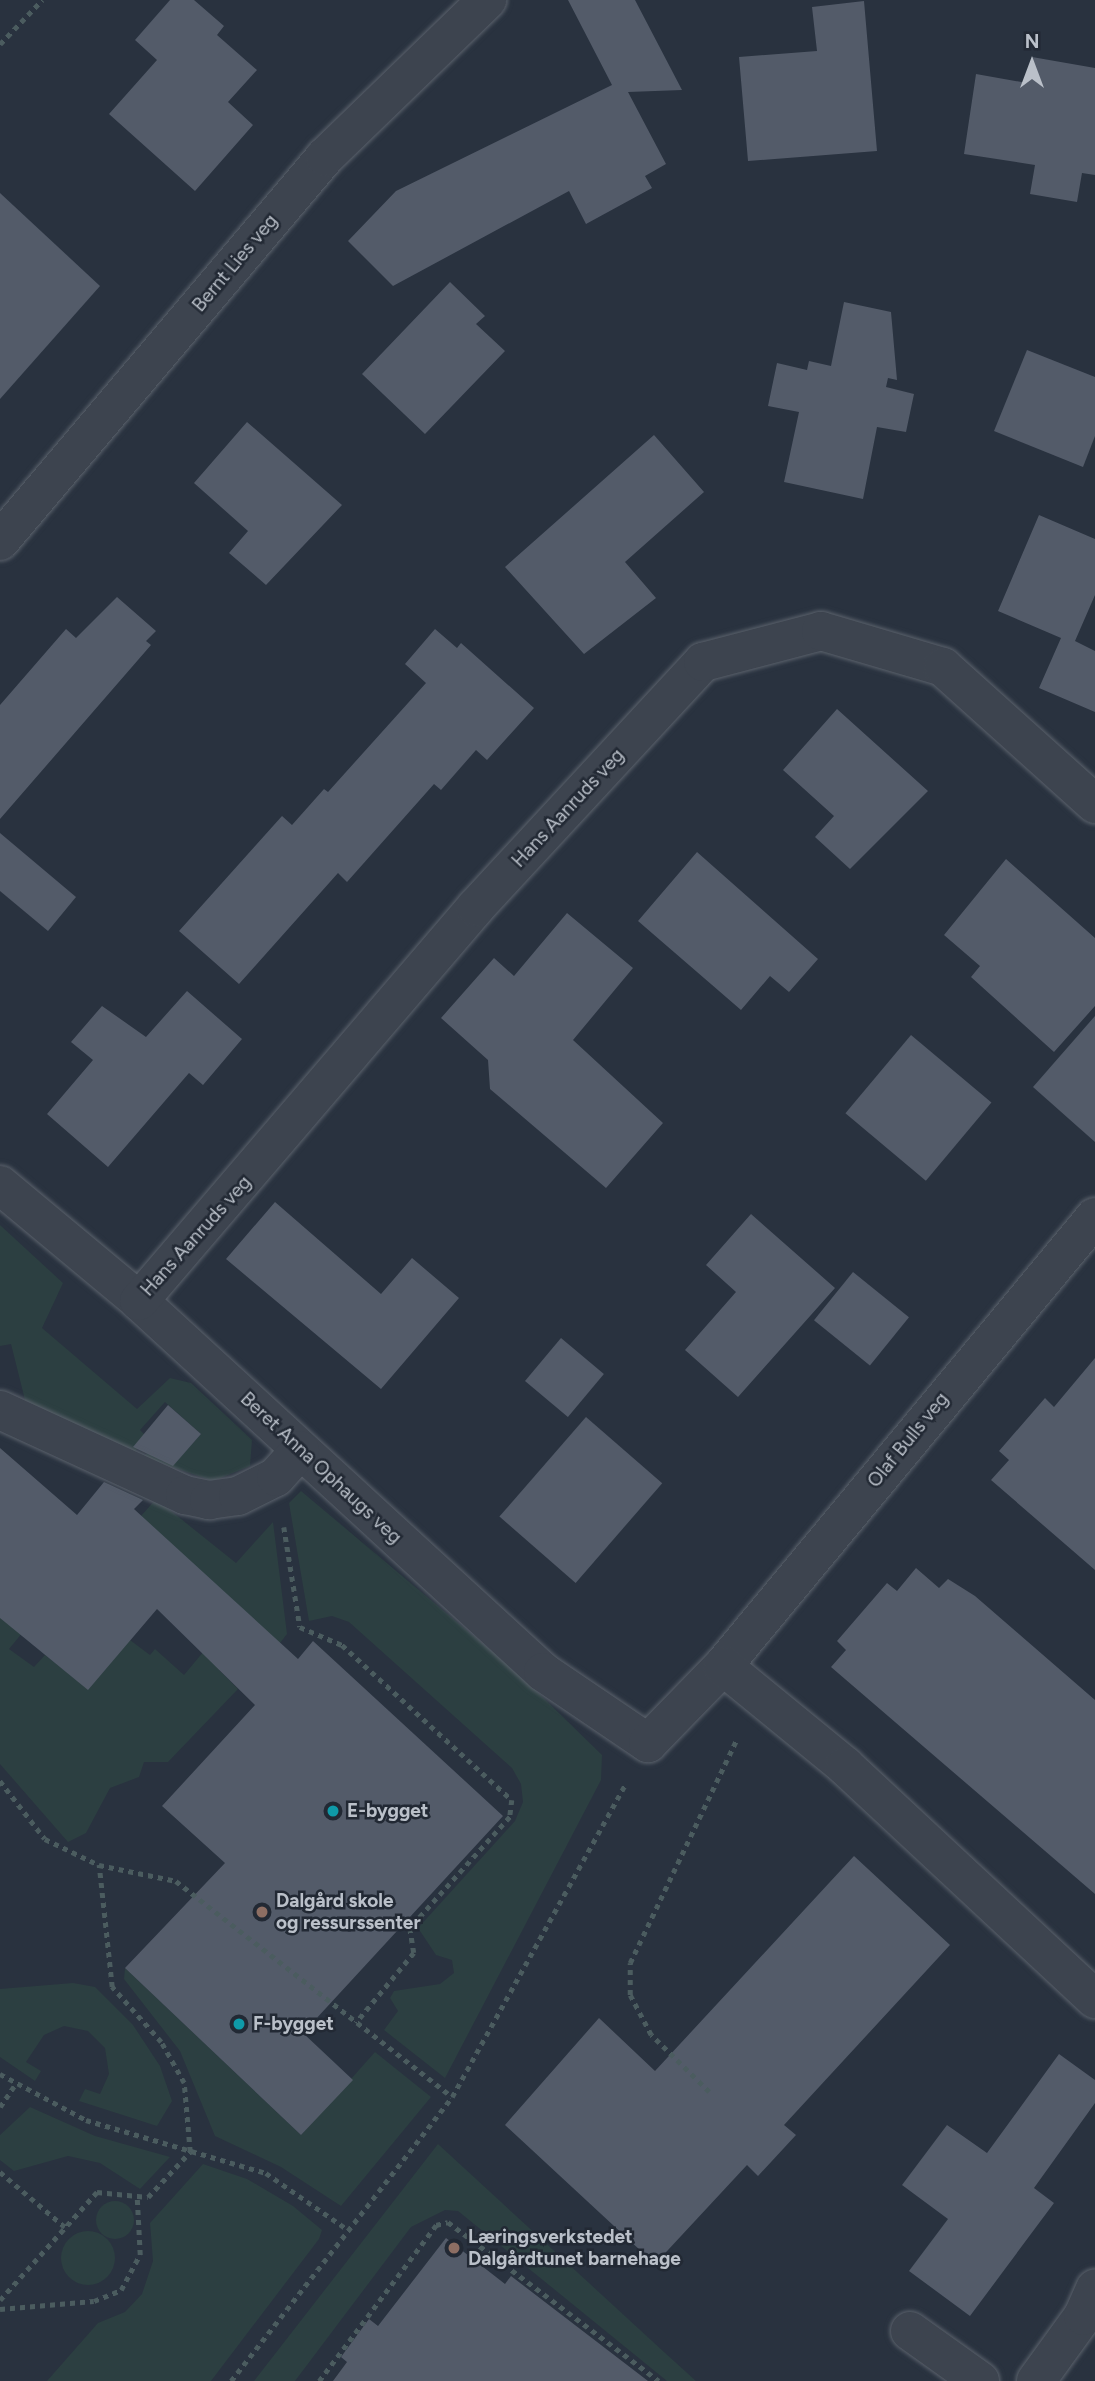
<!DOCTYPE html>
<html>
<head>
<meta charset="utf-8">
<style>
  body { margin:0 }
  #map { position:relative; width:1095px; height:2381px; overflow:hidden; background:#29323f; font-family:Figtree,sans-serif }
  div>[style] { position:absolute }
  .green>* { inset:0; background:#2c3f41 }
  .round { border-radius:50% }
  .building>* { inset:0; background:#535b69; transform-origin:0 0 }
  .path>* { height:4.5px; margin-top:-2.25px; transform-origin:0; background:repeating-linear-gradient(90deg,#4b5c5f 0 5px,transparent 0 10px) }
  .roads { filter:drop-shadow(0 0 2px #5b626c) drop-shadow(0 0 2px #5b626c) }
  .minor>* { height:38px; margin:-19px; padding:0 19px; transform-origin:19px; border-radius:19px; background:#3d444f }
  .dots>* { width:19px; height:19px; translate:-50% -50%; box-sizing:border-box; border:4px solid #222934; border-radius:50% }
  span { translate:-50% -50%; white-space:nowrap; text-align:center; line-height:1.15; -webkit-text-stroke:5px #222934; paint-order:stroke }
  .street-label { font-size:19px; color:#bac0c9 }
  .poi-label { font-size:19px; color:#bac0c9; font-weight:700 }
  .left { translate:0 -50%; text-align:left }
  .north { position:absolute; left:997px; top:28px; width:70px; height:70px; -webkit-text-stroke:5px #222934; paint-order:stroke; rotate:0deg; font-size:19px; font-weight:700; line-height:28px; text-align:center; color:#bac0c9 }
  .north::after { content:''; display:block; margin:auto; width:24px; height:32px; background:#bac0c9; clip-path:polygon(50% 0,100% 100%,50% 72%,0 100%) }
</style>
</head>
<body>
<div id="map">
  <div class="green">
    <div style="clip-path:polygon(0 1225px,63px 1283px,42px 1328px,137px 1409px,170px 1378px,191px 1383px,252px 1440px,250px 1466px,213px 1481px,143px 1457px,156px 1445px,176px 1462px,201px 1434px,165px 1402px,140px 1430px,146px 1436px,133px 1454px,26px 1404px,11px 1344px,0 1346px)"></div>
    <div style="clip-path:polygon(301px 1491px,520px 1675px,602px 1755px,601px 1780px,445px 2078px,384px 2030px,398px 2011px,390px 1998px,394px 1991px,440px 1984px,454px 1973px,452px 1960px,436px 1955px,418px 1928px,515px 1821px,523px 1802px,521px 1784px,512px 1768px,349px 1622px,332px 1616px,309px 1621px,289px 1503px)"></div>
    <div style="clip-path:polygon(156px 1499px,236px 1563px,273px 1522px,287px 1634px,265px 1662px,243px 1644px,219px 1670px,238px 1689px,168px 1762px,144px 1762px,139px 1777px,110px 1788px,86px 1833px,68px 1842px,0 1764px,0 1584px,37px 1615px,9px 1649px,34px 1667px,45px 1655px,88px 1689px,130px 1640px,150px 1655px,155px 1649px,184px 1675px,209px 1645px,141px 1516px)"></div>
    <div style="clip-path:polygon(125px 1968px,301px 2135px,375px 2052px,431px 2097px,341px 2206px,281px 2167px,215px 2136px,180px 2051px,124px 1979px)"></div>
    <div style="clip-path:polygon(73px 1983px,95px 1987px,133px 2025px,160px 2066px,172px 2101px,157px 2126px,79px 2101px,85px 2089px,100px 2094px,109px 2074px,105px 2048px,88px 2031px,64px 2026px,44px 2035px,26px 2062px,41px 2071px,35px 2081px,0 2057px,0 1989px)"></div>
    <div style="clip-path:polygon(30px 2107px,95px 2136px,170px 2157px,140px 2189px,100px 2163px,68px 2156px,14px 2171px,0 2160px,0 2135px)"></div>
    <div style="clip-path:polygon(438px 2144px,664px 2352px,696px 2381px,667px 2381px,458px 2211px,445px 2210px,411px 2227px,295px 2381px,254px 2381px)"></div>
    <div style="clip-path:polygon(203px 2164px,247px 2179px,293px 2206px,322px 2230px,319px 2239px,211px 2381px,47px 2381px,98px 2323px,125px 2312px,142px 2294px,153px 2261px,150px 2223px)"></div>
    <div class="round" style="left:96px;top:2201px;width:38px;height:38px"></div>
    <div class="round" style="left:61px;top:2231px;width:54px;height:54px"></div>
  </div>
  <div class="building">
    <div style="clip-path:polygon(170px 0,194px 0,224px 26px,217px 35px,257px 70px,228px 102px,253px 125px,195px 191px,109px 114px,157px 60px,135px 40px)"></div>
    <div style="clip-path:polygon(568px 0,635px 0,682px 90px,628px 92px,666px 164px,645px 176px,652px 188px,586px 224px,569px 191px,393px 286px,348px 241px,396px 191px,612px 85px)"></div>
    <div style="clip-path:polygon(864px 1px,877px 151px,748px 161px,739px 57px,817px 51px,812px 7px)"></div>
    <div style="clip-path:polygon(1032px 57px,1095px 68px,1095px 175px,1082px 173px,1077px 202px,1030px 194px,1035px 165px,964px 154px,976px 74px,1027px 83px)"></div>
    <div style="clip-path:polygon(0 193px,100px 286px,0 399px)"></div>
    <div style="clip-path:polygon(450px 282px,485px 316px,476px 324px,505px 351px,425px 434px,362px 374px)"></div>
    <div style="clip-path:polygon(844px 302px,891px 312px,897px 380px,888px 378px,886px 387px,914px 394px,906px 432px,877px 427px,863px 499px,784px 482px,799px 412px,768px 406px,777px 363px,807px 370px,809px 361px,831px 366px)"></div>
    <div style="clip-path:polygon(1027px 350px,1095px 377px,1095px 436px,1083px 467px,994px 431px)"></div>
    <div style="clip-path:polygon(247px 422px,342px 505px,266px 585px,229px 553px,248px 531px,194px 483px)"></div>
    <div style="clip-path:polygon(654px 435px,704px 492px,625px 562px,656px 598px,584px 654px,505px 567px)"></div>
    <div style="clip-path:polygon(1039px 515px,1095px 539px,1095px 595px,1075px 641px,1095px 651px,1095px 712px,1039px 688px,1061px 638px,998px 611px)"></div>
    <div style="clip-path:polygon(117px 597px,156px 631px,146px 641px,151px 645px,0 819px,0 705px,66px 629px,76px 638px)"></div>
    <div style="clip-path:polygon(435px 629px,457px 648px,461px 643px,534px 708px,487px 760px,476px 750px,441px 790px,434px 784px,347px 882px,338px 873px,239px 984px,179px 931px,282px 816px,292px 825px,324px 789px,328px 792px,426px 683px,405px 664px)"></div>
    <div style="clip-path:polygon(837px 709px,928px 791px,850px 869px,815px 837px,834px 816px,783px 770px)"></div>
    <div style="clip-path:polygon(0 833px,76px 897px,48px 931px,0 891px)"></div>
    <div style="clip-path:polygon(697px 852px,818px 959px,789px 992px,770px 976px,741px 1010px,638px 921px)"></div>
    <div style="clip-path:polygon(1006px 859px,1095px 938px,1095px 1006px,1054px 1052px,971px 977px,980px 966px,944px 935px)"></div>
    <div style="clip-path:polygon(567px 913px,633px 968px,573px 1040px,663px 1123px,606px 1188px,490px 1089px,488px 1060px,441px 1018px,494px 958px,514px 976px)"></div>
    <div style="clip-path:polygon(187px 991px,242px 1039px,203px 1085px,189px 1073px,108px 1167px,47px 1114px,93px 1060px,71px 1042px,102px 1006px,146px 1037px)"></div>
    <div style="clip-path:polygon(1095px 1016px,1095px 1142px,1033px 1087px)"></div>
    <div style="left:911px;top:1035px;width:105px;height:102px;rotate:40deg"></div>
    <div style="clip-path:polygon(275px 1202px,381px 1294px,412px 1258px,459px 1298px,381px 1389px,226px 1259px)"></div>
    <div style="clip-path:polygon(751px 1214px,835px 1288px,738px 1397px,685px 1350px,736px 1292px,706px 1265px)"></div>
    <div style="left:853px;top:1272px;width:72px;height:62px;rotate:39deg"></div>
    <div style="left:561px;top:1338px;width:56px;height:56px;rotate:40deg"></div>
    <div style="clip-path:polygon(1095px 1358px,1095px 1570px,991px 1480px,1009px 1460px,999px 1451px,1045px 1398px,1054px 1407px)"></div>
    <div style="clip-path:polygon(168px 1405px,201px 1434px,173px 1466px,133px 1447px)"></div>
    <div style="left:586px;top:1417px;width:101px;height:132px;rotate:41deg"></div>
    <div style="clip-path:polygon(0 1448px,77px 1515px,104px 1482px,143px 1500px,134px 1509px,298px 1659px,313px 1641px,503px 1816px,303px 2033px,353px 2080px,301px 2135px,125px 1968px,225px 1863px,162px 1806px,255px 1705px,157px 1609px,88px 1690px,0 1618px)"></div>
    <div style="clip-path:polygon(916px 1568px,939px 1588px,948px 1579px,975px 1596px,1095px 1700px,1095px 1894px,831px 1667px,846px 1650px,837px 1641px,887px 1583px,897px 1591px)"></div>
    <div style="clip-path:polygon(854px 1856px,950px 1945px,784px 2125px,796px 2135px,758px 2176px,747px 2165px,655px 2264px,505px 2125px,599px 2018px,655px 2071px)"></div>
    <div style="clip-path:polygon(1059px 2054px,1095px 2080px,1095px 2103px,1034px 2188px,1054px 2203px,970px 2316px,909px 2271px,948px 2219px,902px 2185px,947px 2125px,987px 2153px)"></div>
    <div style="clip-path:polygon(446px 2238px,505px 2284px,511px 2276px,648px 2381px,333px 2381px,347px 2362px,341px 2357px,369px 2319px,378px 2326px)"></div>
  </div>
  <div class="path">
    <div style="left:0;top:44px;width:61px;rotate:-46.3deg"></div>
    <div style="left:284px;top:1527px;width:101px;rotate:80.9deg"></div>
    <div style="left:300px;top:1627px;width:46px;rotate:23.2deg"></div>
    <div style="left:342px;top:1645px;width:230px;rotate:42.4deg"></div>
    <div style="left:512px;top:1800px;width:17px;rotate:97deg"></div>
    <div style="left:510px;top:1817px;width:149px;rotate:132deg"></div>
    <div style="left:410px;top:1928px;width:25px;rotate:81deg"></div>
    <div style="left:414px;top:1953px;width:91px;rotate:129.6deg"></div>
    <div style="left:0;top:1781px;width:73px;rotate:52.2deg"></div>
    <div style="left:45px;top:1839px;width:60px;rotate:25.7deg"></div>
    <div style="left:99px;top:1865px;width:79px;rotate:11.7deg"></div>
    <div style="left:176px;top:1881px;width:350px;rotate:38deg"></div>
    <div style="left:0;top:2074px;width:98px;rotate:28.1deg"></div>
    <div style="left:86px;top:2120px;width:188px;rotate:16.4deg"></div>
    <div style="left:266px;top:2173px;width:98px;rotate:34.7deg"></div>
    <div style="left:709px;top:2092px;width:81px;rotate:-135.5deg"></div>
    <div style="left:651px;top:2035px;width:45px;rotate:-117.7deg"></div>
    <div style="left:630px;top:1995px;width:32px;rotate:-90deg"></div>
    <div style="left:630px;top:1963px;width:246px;rotate:-64.5deg"></div>
    <div style="left:0;top:2107px;width:25px;rotate:-56deg"></div>
    <div style="left:0;top:2172px;width:85px;rotate:40.2deg"></div>
    <div style="left:0;top:2300px;width:145px;rotate:-48.1deg"></div>
    <div style="left:97px;top:2192px;width:51px;rotate:5.6deg"></div>
    <div style="left:148px;top:2197px;width:62px;rotate:-47deg"></div>
    <div style="left:190px;top:2152px;width:69px;rotate:-95deg"></div>
    <div style="left:184px;top:2083px;width:47px;rotate:-119.3deg"></div>
    <div style="left:161px;top:2042px;width:74px;rotate:-131.7deg"></div>
    <div style="left:112px;top:1987px;width:123px;rotate:-96.1deg"></div>
    <div style="left:0;top:2309px;width:94px;rotate:-4.9deg"></div>
    <div style="left:94px;top:2301px;width:29px;rotate:-22deg"></div>
    <div style="left:121px;top:2290px;width:40px;rotate:-62deg"></div>
    <div style="left:140px;top:2255px;width:57px;rotate:-93deg"></div>
    <div style="left:231px;top:2381px;width:360px;rotate:-52.1deg"></div>
    <div style="left:452px;top:2097px;width:357px;rotate:-61deg"></div>
    <div style="left:319px;top:2381px;width:195px;rotate:-53.1deg"></div>
    <div style="left:436px;top:2225px;width:12px;rotate:-14deg"></div>
    <div style="left:448px;top:2222px;width:264px;rotate:37deg"></div>
  </div>
  <div class="roads">
    <div class="minor">
      <div style="left:0;top:541px;width:503px;rotate:-49.76deg"></div>
      <div style="left:325px;top:157px;width:226px;rotate:-44.1deg"></div>
      <div style="left:0;top:1185px;width:181px;rotate:39.8deg"></div>
      <div style="left:139px;top:1301px;width:549px;rotate:42.56deg"></div>
      <div style="left:543px;top:1672px;width:127px;rotate:34.1deg"></div>
      <div style="left:648px;top:1743px;width:107px;rotate:-45.8deg"></div>
      <div style="left:723px;top:1666px;width:583px;rotate:-50.36deg"></div>
      <div style="left:139px;top:1301px;width:518px;rotate:-49.46deg"></div>
      <div style="left:476px;top:907px;width:334px;rotate:-47.2deg"></div>
      <div style="left:703px;top:662px;width:122px;rotate:-14.7deg"></div>
      <div style="left:821px;top:631px;width:127px;rotate:16.4deg"></div>
      <div style="left:943px;top:667px;width:205px;rotate:42deg"></div>
      <div style="left:0;top:1410px;width:204px;rotate:24.7deg"></div>
      <div style="left:185px;top:1495px;width:25px;rotate:12deg"></div>
      <div style="left:209px;top:1500px;width:29px;rotate:-8deg"></div>
      <div style="left:238px;top:1496px;width:42px;rotate:-26.6deg"></div>
      <div style="left:276px;top:1477px;width:36px;rotate:-48deg"></div>
      <div style="left:723px;top:1666px;width:158px;rotate:39.3deg"></div>
      <div style="left:845px;top:1766px;width:342px;rotate:43deg"></div>
      <div style="left:910px;top:2331px;width:86px;rotate:35.5deg"></div>
      <div style="left:1036px;top:2381px;width:80px;rotate:-54.1deg"></div>
      <div style="left:1083px;top:2316px;width:30px;rotate:-66deg"></div>
    </div>
  </div>
  <div class="dots">
    <div style="left:333px;top:1811px;background:#0f9aa8"></div>
    <div style="left:262px;top:1912px;background:#8d6e63"></div>
    <div style="left:239px;top:2024px;background:#0f9aa8"></div>
    <div style="left:454px;top:2248px;background:#8d6e63"></div>
  </div>
  <div class="street-label">
    <span style="left:235px;top:263px;rotate:-50deg">Bernt Lies veg</span>
    <span style="left:568px;top:808px;rotate:-47deg">Hans Aanruds veg</span>
    <span style="left:196px;top:1236px;rotate:-48deg">Hans Aanruds veg</span>
    <span style="left:908px;top:1440px;rotate:-51deg">Olaf Bulls veg</span>
    <span style="left:321px;top:1468px;rotate:43deg">Beret Anna Ophaugs veg</span>
  </div>
  <div class="poi-label">
    <span class="left" style="left:347px;top:1811px">E-bygget</span>
    <span class="left" style="left:276px;top:1912px">Dalgård skole<br>og ressurssenter</span>
    <span class="left" style="left:253px;top:2024px">F-bygget</span>
    <span class="left" style="left:468px;top:2248px">Læringsverkstedet<br>Dalgårdtunet barnehage</span>
  </div>
  <div class="north">N</div>
</div>
</body>
</html>
